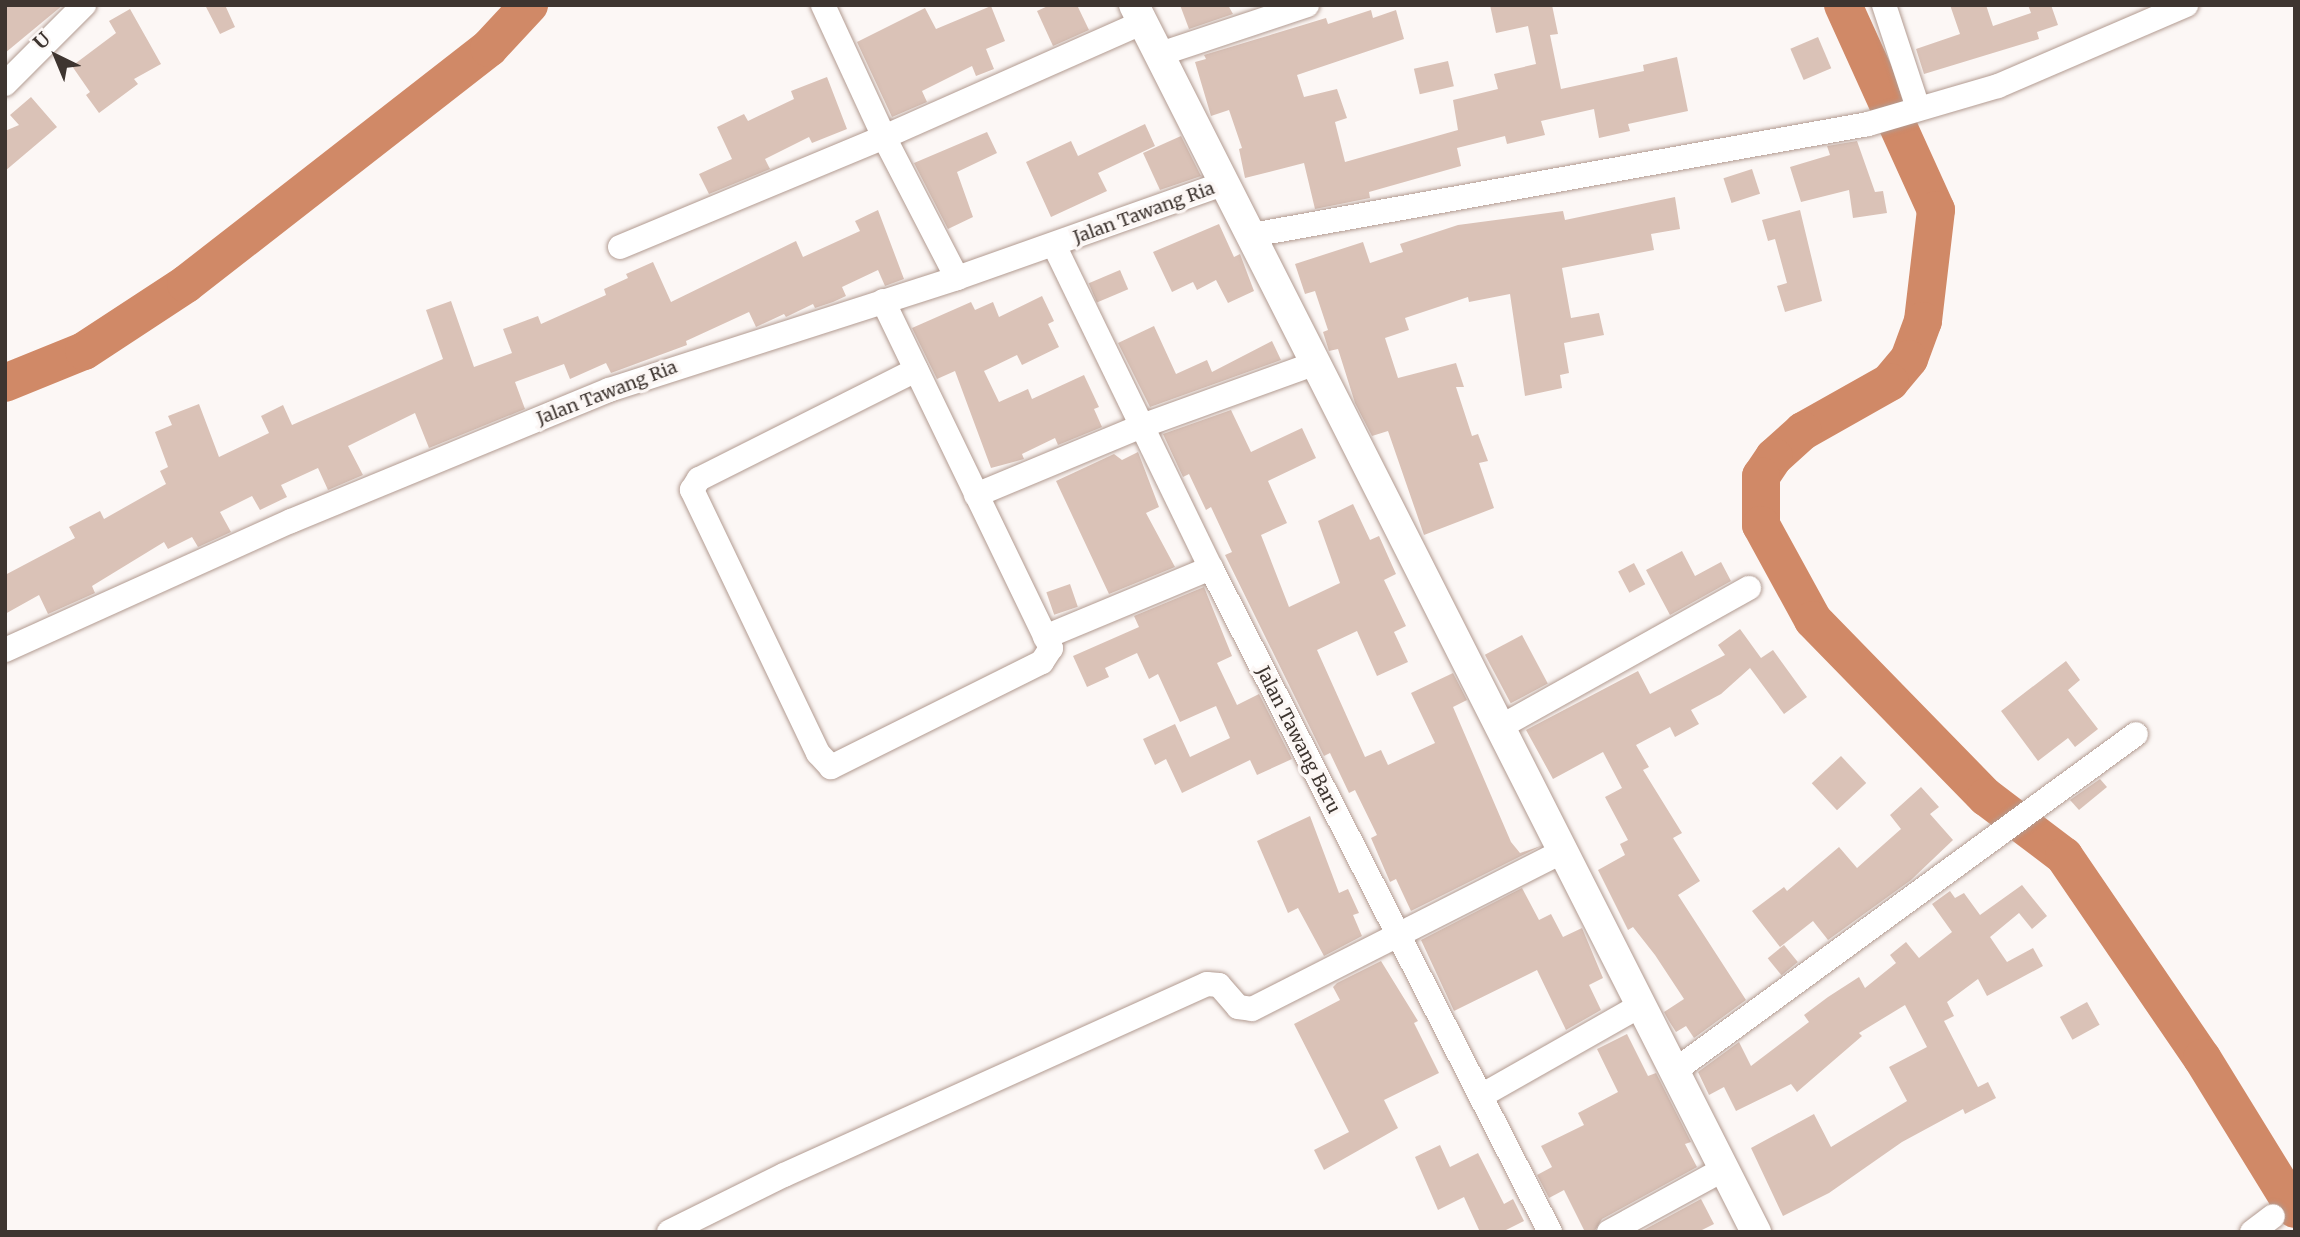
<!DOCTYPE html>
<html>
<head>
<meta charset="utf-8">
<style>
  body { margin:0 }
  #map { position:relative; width:2300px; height:1237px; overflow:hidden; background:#fcf7f5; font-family:Merriweather,serif }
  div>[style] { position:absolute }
  .river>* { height:38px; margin:-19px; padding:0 19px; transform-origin:19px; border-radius:19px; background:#d08967 }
  .building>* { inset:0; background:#dac2b7; transform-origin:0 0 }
  .roads { filter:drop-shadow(0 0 2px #b29b91) drop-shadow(0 0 2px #b29b91) }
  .minor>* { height:24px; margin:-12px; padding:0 12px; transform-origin:12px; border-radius:12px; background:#fff }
  .tertiary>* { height:30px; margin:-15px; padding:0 15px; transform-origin:15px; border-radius:15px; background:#fff }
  span { translate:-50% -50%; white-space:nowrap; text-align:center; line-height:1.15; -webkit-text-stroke:7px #fcf7f5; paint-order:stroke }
  .street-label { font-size:18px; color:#3e3530 }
  .frame { position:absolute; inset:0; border:7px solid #3e3530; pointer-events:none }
  .north { position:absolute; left:21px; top:21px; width:70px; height:70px; -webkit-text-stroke:5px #fcf7f5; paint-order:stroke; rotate:317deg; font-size:19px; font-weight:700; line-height:28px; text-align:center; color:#3e3530 }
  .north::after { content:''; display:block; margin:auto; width:24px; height:32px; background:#3e3530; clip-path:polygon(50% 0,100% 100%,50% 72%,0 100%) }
</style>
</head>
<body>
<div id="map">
  <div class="river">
    <div style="left:1843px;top:5px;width:225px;rotate:65.6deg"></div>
    <div style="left:1936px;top:210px;width:112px;rotate:96.7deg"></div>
    <div style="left:1923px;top:321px;width:40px;rotate:110.2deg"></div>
    <div style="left:1909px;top:359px;width:30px;rotate:130deg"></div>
    <div style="left:1890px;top:382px;width:100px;rotate:150.6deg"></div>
    <div style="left:1803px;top:431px;width:39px;rotate:138deg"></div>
    <div style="left:1774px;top:457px;width:23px;rotate:124deg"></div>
    <div style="left:1761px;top:476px;width:49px;rotate:90deg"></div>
    <div style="left:1761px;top:525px;width:108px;rotate:61.3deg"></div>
    <div style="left:1813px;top:620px;width:248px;rotate:45.7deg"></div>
    <div style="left:1986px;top:797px;width:98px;rotate:37.1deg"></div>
    <div style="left:2064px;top:856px;width:245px;rotate:55.7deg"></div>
    <div style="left:2202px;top:1058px;width:177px;rotate:58.4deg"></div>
    <div style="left:5px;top:383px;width:85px;rotate:-22.1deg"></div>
    <div style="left:84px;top:351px;width:122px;rotate:-33.3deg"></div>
    <div style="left:186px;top:284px;width:384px;rotate:-37.9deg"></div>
    <div style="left:489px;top:48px;width:59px;rotate:-47.1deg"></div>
  </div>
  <div class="building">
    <div style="clip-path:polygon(5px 5px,63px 5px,5px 53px)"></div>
    <div style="clip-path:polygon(205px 5px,225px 5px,235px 27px,220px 34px)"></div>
    <div style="clip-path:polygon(1050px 5px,1077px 5px,1089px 30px,1053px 46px,1037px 11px)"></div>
    <div style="clip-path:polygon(1180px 5px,1228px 5px,1233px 14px,1189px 29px)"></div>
    <div style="clip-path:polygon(1490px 5px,1552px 5px,1558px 34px,1550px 35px,1561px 89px,1644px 71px,1643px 65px,1677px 57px,1688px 111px,1628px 124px,1630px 131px,1599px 138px,1594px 109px,1541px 121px,1545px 135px,1507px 144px,1505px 136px,1457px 148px,1461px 166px,1369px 192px,1370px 198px,1315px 209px,1304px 163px,1245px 178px,1239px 149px,1242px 148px,1229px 110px,1211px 116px,1195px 62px,1206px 59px,1204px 55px,1326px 18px,1328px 24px,1371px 10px,1373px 18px,1396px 10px,1404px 39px,1297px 75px,1304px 97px,1337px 89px,1347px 118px,1335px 122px,1345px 162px,1458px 130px,1453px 100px,1498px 89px,1494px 74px,1536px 64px,1528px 26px,1496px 33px)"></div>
    <div style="clip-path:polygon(1950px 5px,1986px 5px,1993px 26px,2031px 13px,2028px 5px,2051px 5px,2058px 25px,2037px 32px,2039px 39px,1924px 74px,1916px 49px,1960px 34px)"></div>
    <div style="clip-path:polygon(991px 6px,1005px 41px,986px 49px,994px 69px,976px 76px,972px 66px,922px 91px,927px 102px,892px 117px,857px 42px,925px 8px,936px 29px)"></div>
    <div style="clip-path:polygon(130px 9px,161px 64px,134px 79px,138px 84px,99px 113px,86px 95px,90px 92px,72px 66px,116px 33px,109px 21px)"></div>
    <div style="left:1818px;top:37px;width:34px;height:30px;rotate:67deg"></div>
    <div style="left:1448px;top:61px;width:26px;height:35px;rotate:77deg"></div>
    <div style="clip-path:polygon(827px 77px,847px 129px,812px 143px,809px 137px,765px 159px,770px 169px,709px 194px,699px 174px,732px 159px,717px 127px,744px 114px,748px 121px,794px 99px,791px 91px)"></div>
    <div style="clip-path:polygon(31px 97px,57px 127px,5px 171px,5px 131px,19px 125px,10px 115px)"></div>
    <div style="clip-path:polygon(1145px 124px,1155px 146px,1098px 173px,1107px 191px,1051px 217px,1026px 162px,1071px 141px,1078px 156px)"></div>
    <div style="clip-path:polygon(987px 132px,997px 153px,957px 172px,973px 217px,948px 229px,914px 163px)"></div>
    <div style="clip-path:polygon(1181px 136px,1201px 176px,1160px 190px,1143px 153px)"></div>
    <div style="clip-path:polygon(1857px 141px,1875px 192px,1883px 191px,1887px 213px,1853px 218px,1849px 190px,1801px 202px,1790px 167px,1830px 155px,1827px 146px)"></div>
    <div style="left:1752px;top:169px;width:26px;height:30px;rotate:72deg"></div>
    <div style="clip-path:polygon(1675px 197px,1680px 229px,1651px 234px,1654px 250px,1562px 268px,1571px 318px,1599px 313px,1604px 335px,1564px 343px,1569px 373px,1560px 375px,1562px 388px,1525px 396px,1510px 294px,1469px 302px,1468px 297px,1405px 318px,1409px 330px,1385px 338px,1398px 378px,1456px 363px,1464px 387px,1456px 387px,1472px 436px,1478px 434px,1488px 461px,1479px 463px,1494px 508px,1424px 535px,1388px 431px,1372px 436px,1355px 403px,1338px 349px,1329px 351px,1323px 332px,1328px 330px,1315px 291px,1305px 294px,1295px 264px,1363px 242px,1370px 263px,1403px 252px,1400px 244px,1458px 225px,1563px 211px,1565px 220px)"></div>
    <div style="clip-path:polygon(878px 210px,904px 279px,885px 286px,878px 270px,842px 287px,846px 296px,833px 302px,815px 308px,813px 304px,786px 317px,784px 314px,756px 327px,749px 312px,686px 341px,687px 345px,611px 373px,606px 363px,570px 379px,564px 364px,515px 382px,525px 409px,429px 448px,415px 413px,348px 446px,363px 475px,328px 490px,318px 468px,281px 485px,287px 497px,260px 510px,252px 496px,220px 512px,231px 532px,198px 547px,192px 537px,168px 549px,164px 542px,92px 586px,95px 593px,48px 614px,39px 595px,5px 614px,5px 575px,75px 538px,69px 527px,100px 511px,104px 519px,166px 484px,160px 471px,168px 467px,155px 432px,172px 425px,168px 416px,199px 404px,219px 457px,269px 433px,261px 416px,283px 405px,292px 425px,443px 359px,426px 310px,451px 301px,474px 367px,512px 353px,503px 329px,538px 316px,541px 324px,579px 307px,606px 295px,604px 289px,628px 278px,626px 274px,653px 262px,671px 302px,796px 241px,803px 257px,860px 231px,855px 221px)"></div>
    <div style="clip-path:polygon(1800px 210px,1822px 301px,1785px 312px,1777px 286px,1787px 283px,1775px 239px,1768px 241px,1762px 220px)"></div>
    <div style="clip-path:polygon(1219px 224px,1234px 257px,1240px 254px,1254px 291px,1228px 303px,1216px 280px,1197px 290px,1193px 282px,1172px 292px,1153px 252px)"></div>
    <div style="left:1120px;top:270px;width:21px;height:34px;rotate:67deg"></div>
    <div style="clip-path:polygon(1042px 296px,1054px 321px,1048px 324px,1059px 347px,1022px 365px,1017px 355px,984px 371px,999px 402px,1028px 389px,1032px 399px,1084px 375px,1099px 407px,1094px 409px,1102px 427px,1058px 445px,1055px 438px,1022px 454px,1024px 459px,991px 468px,955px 371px,937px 379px,912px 328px,971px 302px,975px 310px,993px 302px,999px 317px)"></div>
    <div style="clip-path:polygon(1154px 326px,1176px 374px,1207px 360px,1212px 372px,1272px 341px,1281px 360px,1150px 407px,1118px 343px)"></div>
    <div style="clip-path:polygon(1231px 410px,1251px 452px,1302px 428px,1316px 458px,1268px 481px,1287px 523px,1261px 535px,1289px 607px,1340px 583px,1318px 521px,1353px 504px,1370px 540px,1379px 536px,1396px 574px,1384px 580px,1406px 626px,1394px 632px,1408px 662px,1377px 676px,1357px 631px,1317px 650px,1365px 757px,1381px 750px,1388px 765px,1435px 743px,1411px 693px,1453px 673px,1467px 700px,1453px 707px,1511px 842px,1520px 853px,1541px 846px,1411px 911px,1396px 879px,1390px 882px,1371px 838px,1377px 835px,1355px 790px,1349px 793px,1330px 753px,1324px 756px,1225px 555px,1232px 552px,1211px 507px,1206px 510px,1189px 474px,1183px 477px,1163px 434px)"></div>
    <div style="clip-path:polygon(1138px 452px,1159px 507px,1146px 513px,1175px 567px,1109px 594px,1056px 481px,1114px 454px,1122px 460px)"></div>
    <div style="clip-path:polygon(1682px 551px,1695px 576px,1721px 562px,1731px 581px,1670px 615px,1646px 570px)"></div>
    <div style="left:1634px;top:563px;width:24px;height:18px;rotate:62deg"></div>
    <div style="left:1070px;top:584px;width:24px;height:25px;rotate:71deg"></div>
    <div style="clip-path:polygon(1204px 587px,1232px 656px,1217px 663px,1237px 705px,1259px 694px,1292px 759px,1257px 775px,1250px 760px,1182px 793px,1166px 759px,1155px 765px,1143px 739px,1175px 724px,1190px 757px,1230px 738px,1216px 706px,1180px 722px,1158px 674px,1149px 679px,1137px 653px,1105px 668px,1109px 677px,1087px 687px,1073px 656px,1139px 627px,1134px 616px)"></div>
    <div style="clip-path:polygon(1740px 629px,1761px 658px,1773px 650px,1807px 697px,1784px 714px,1750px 668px,1721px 694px,1691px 710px,1699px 724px,1675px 737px,1670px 727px,1636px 745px,1649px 767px,1643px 770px,1682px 833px,1673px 838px,1700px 881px,1678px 895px,1746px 1000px,1694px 1038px,1686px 1026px,1676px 1032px,1669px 1021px,1664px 1012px,1684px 999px,1655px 955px,1633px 927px,1628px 930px,1598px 870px,1625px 855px,1620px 844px,1628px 840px,1605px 797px,1622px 788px,1603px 752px,1553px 779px,1526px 730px,1638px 671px,1650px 694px,1725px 655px,1718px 645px)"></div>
    <div style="left:1522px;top:635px;width:55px;height:42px;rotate:62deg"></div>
    <div style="clip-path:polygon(2066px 661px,2080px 680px,2068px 690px,2098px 729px,2075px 747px,2068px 738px,2038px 761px,2001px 711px)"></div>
    <div style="left:1841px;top:756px;width:37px;height:40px;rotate:47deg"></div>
    <div style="clip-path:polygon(2100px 779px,2107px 787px,2079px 810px,2070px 800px)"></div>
    <div style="clip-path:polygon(1921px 787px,1939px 807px,1930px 814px,1953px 840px,1911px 880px,1828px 940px,1813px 921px,1780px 947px,1752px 911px,1784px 887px,1787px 891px,1839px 847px,1857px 868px,1901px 829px,1890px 815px)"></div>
    <div style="clip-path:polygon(1310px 816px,1339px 893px,1348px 889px,1359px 913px,1353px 915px,1362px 936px,1324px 956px,1298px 908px,1288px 913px,1257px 841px)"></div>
    <div style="clip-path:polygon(2022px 885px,2047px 916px,2032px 929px,2019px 913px,1990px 937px,2007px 962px,2033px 948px,2043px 966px,1987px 996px,1978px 979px,1947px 1002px,1954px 1016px,1944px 1021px,1978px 1087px,1988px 1082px,1996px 1098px,1965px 1114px,1963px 1109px,1902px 1142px,1829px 1193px,1783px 1216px,1751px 1148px,1814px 1114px,1831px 1147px,1907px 1101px,1889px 1067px,1927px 1047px,1905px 1005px,1859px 1033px,1862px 1036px,1797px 1092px,1791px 1084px,1736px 1111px,1724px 1087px,1709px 1095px,1698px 1072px,1739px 1042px,1751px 1066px,1809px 1022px,1804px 1015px,1828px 997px,1859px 977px,1865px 988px,1896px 963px,1890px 955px,1906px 942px,1919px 958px,1952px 932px,1932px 904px,1950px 891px,1955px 898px,1964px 893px,1980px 915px)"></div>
    <div style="clip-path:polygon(1522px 888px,1539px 920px,1551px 914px,1563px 937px,1582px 928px,1603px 978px,1589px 985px,1601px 1010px,1566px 1030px,1537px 970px,1454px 1011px,1421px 940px)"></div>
    <div style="left:1784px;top:945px;width:22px;height:21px;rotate:51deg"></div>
    <div style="clip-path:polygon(1381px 961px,1418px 1021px,1414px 1023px,1439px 1073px,1384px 1100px,1398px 1128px,1324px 1170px,1314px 1150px,1349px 1132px,1294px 1024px,1340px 1000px,1333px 987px,1337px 983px)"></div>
    <div style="left:2087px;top:1002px;width:26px;height:31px;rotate:61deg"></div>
    <div style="clip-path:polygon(1627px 1034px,1648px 1076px,1656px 1073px,1691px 1142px,1685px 1144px,1697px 1167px,1602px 1219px,1594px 1232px,1585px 1232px,1564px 1190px,1549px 1198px,1537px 1175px,1552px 1167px,1541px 1146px,1584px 1125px,1578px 1113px,1618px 1092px,1597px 1049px)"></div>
    <div style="clip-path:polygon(1440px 1145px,1450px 1167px,1478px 1153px,1504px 1204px,1513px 1199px,1524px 1221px,1502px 1232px,1480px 1232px,1464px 1197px,1438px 1210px,1415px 1157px)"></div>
    <div style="clip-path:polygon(1701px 1199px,1714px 1224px,1698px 1232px,1640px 1232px)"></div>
  </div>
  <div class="roads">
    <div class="minor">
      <div style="left:823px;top:5px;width:145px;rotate:65.2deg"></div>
      <div style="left:884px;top:137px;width:159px;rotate:62.6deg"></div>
      <div style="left:1884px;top:5px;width:108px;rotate:71.7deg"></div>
      <div style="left:1160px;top:54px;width:155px;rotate:-18.4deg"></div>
      <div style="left:5px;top:84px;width:112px;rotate:-45deg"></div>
      <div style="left:1252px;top:235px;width:626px;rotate:-10.21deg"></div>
      <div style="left:1868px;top:124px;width:135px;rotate:-16.3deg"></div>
      <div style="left:1998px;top:86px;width:205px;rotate:-23.3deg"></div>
      <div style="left:1054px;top:245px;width:359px;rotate:64.1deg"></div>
      <div style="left:1211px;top:568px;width:746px;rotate:62.95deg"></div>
      <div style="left:620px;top:247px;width:286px;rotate:-22.6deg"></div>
      <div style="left:884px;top:137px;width:283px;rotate:-23.9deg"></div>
      <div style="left:883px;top:301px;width:386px;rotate:64.2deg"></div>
      <div style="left:1051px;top:648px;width:17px;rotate:123deg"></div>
      <div style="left:1042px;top:662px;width:236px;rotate:153.5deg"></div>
      <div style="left:831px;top:767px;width:19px;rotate:-133deg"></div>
      <div style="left:818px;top:753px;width:292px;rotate:-115.6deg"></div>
      <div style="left:692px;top:490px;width:13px;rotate:-58deg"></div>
      <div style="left:699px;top:479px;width:243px;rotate:-26.7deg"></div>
      <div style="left:976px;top:495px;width:180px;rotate:-22.6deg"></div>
      <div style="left:1142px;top:426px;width:185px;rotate:-19.9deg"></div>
      <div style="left:1045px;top:637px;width:180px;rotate:-22.6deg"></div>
      <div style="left:5px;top:650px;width:314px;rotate:-24.3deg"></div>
      <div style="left:291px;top:521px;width:344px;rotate:-22.4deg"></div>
      <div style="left:609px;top:390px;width:366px;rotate:-17.8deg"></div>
      <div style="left:957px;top:278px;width:285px;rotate:-19.5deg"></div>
      <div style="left:1502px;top:726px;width:283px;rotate:-29.2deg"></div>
      <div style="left:1677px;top:1069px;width:568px;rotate:-36.12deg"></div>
      <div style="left:1481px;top:1096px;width:186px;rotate:-29.6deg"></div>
      <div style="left:669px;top:1232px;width:128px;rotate:-26.4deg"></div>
      <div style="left:784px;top:1175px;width:464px;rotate:-24.3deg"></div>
      <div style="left:1207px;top:984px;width:12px;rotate:5deg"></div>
      <div style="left:1219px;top:985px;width:29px;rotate:49deg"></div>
      <div style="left:1238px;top:1007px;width:14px;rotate:8deg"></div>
      <div style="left:1252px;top:1009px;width:351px;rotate:-26.9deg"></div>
      <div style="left:1609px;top:1232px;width:133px;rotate:-28.7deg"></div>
      <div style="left:2252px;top:1232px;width:26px;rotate:-37deg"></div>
    </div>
    <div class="tertiary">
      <div style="left:1134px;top:5px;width:1376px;rotate:63.12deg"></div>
    </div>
  </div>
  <div class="street-label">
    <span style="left:1144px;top:213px;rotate:-20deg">Jalan Tawang Ria</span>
    <span style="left:607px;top:393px;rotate:-21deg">Jalan Tawang Ria</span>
    <span style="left:1298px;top:740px;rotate:63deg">Jalan Tawang Baru</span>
  </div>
  <div class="frame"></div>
  <div class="north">U</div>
</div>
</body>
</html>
